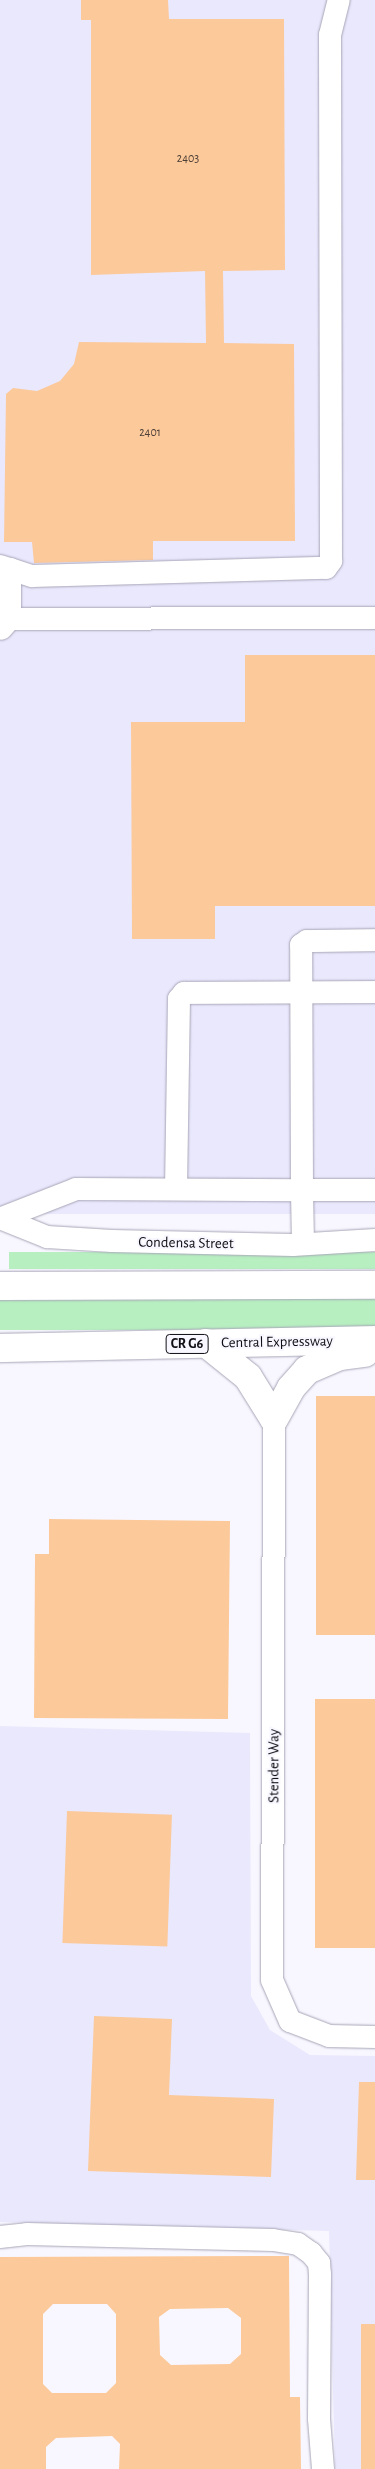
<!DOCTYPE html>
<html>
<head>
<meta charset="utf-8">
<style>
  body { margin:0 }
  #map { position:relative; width:375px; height:2469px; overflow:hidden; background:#f8f7ff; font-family:"Alegreya Sans",sans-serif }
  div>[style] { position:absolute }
  .built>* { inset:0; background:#eae8fd; transform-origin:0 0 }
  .green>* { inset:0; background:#b7efc1; transform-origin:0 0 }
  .building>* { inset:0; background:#fcc99a; transform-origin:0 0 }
  .roads { filter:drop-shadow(0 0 1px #a7a5b6) drop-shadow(0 0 1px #a7a5b6) }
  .minor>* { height:22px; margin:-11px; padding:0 11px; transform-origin:11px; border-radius:11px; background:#fff }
  .highway>* { height:28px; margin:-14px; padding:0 14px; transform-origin:14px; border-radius:14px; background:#fff }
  span { translate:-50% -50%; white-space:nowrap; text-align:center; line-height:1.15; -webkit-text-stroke:4px #f8f7ff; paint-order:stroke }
  .number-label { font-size:12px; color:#4a3d36 }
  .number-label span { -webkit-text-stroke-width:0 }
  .shield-label span { padding:1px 4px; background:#f8f7ff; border:1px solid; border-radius:4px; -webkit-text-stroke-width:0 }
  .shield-label { font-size:14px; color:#0e0e14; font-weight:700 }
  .street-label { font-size:15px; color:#0e0e14 }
</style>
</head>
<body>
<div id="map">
  <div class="built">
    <div style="left:0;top:0;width:375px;height:1214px"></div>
    <div style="clip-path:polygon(0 1726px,250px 1733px,251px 1996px,270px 2030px,310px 2055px,375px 2056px,375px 2469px,335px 2469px,329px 2231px,0 2222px)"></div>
  </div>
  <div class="green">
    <div style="left:375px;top:1252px;width:17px;height:366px;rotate:90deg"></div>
    <div style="left:375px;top:1299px;width:31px;height:375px;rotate:90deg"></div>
  </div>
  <div class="building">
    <div style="clip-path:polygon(81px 0,168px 0,169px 19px,284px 19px,285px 270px,223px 271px,224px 343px,294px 344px,295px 541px,153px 541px,153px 560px,34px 563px,32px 542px,4px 542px,6px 394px,13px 388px,37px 391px,60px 381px,74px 364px,79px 342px,206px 343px,205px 271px,91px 275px,91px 20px,81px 20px)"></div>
    <div style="clip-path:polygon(245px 655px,375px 655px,375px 906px,215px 906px,215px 939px,132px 939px,131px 722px,245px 722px)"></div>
    <div style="left:316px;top:1396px;width:59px;height:239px"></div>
    <div style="clip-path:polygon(49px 1519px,230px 1521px,228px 1719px,34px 1718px,35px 1554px,49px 1554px)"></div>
    <div style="left:315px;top:1699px;width:60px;height:249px"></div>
    <div style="left:67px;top:1811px;width:105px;height:132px;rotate:2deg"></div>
    <div style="clip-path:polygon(94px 2016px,172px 2019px,169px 2095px,274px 2099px,271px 2177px,88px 2171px)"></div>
    <div style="clip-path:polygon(359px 2082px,375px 2082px,375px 2180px,356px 2180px)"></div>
    <div style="clip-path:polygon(evenodd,289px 2256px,290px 2397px,300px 2397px,301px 2469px,119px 2469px,120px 2444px,112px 2436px,56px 2438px,46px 2447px,46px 2469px,0 2469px,0 2257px,289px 2256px,53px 2304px,107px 2304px,116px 2314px,116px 2383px,106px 2393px,52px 2393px,43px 2384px,43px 2314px,53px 2304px,289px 2256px,228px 2308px,241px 2318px,241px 2354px,230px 2364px,171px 2365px,160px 2355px,159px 2317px,170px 2309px,228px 2308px)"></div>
    <div style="left:361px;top:2324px;width:14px;height:145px"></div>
  </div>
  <div class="roads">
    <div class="minor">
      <div style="left:0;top:566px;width:10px;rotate:17deg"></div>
      <div style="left:10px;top:569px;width:50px;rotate:90deg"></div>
      <div style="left:10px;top:619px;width:13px;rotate:132deg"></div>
      <div style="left:10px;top:569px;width:23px;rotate:18deg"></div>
      <div style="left:32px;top:576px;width:294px;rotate:-1.6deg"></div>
      <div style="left:326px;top:568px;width:9px;rotate:-54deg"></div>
      <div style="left:331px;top:561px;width:526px;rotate:-90.11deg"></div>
      <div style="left:330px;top:35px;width:36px;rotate:-76deg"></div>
      <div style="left:10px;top:619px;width:365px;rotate:-0.2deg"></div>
      <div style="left:176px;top:1189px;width:190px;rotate:-89.1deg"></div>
      <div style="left:179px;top:999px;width:8px;rotate:-50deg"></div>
      <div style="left:184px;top:993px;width:191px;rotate:-0.3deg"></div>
      <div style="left:0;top:1218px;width:51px;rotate:22deg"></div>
      <div style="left:47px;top:1237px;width:65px;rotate:3.5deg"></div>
      <div style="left:112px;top:1241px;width:181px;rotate:1.3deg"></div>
      <div style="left:293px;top:1245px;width:82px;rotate:-3.5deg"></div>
      <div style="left:2px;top:1218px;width:79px;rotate:-21.4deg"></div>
      <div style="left:76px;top:1189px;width:226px;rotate:0.3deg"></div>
      <div style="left:302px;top:1190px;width:245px;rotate:-90.2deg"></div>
      <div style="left:301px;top:945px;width:7px;rotate:-34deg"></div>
      <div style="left:307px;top:941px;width:68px;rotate:-0.8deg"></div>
      <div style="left:303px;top:1244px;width:54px;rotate:-91.1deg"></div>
      <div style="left:302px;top:1190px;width:73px"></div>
      <div style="left:274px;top:1419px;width:561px;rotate:90.2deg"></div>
      <div style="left:272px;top:1980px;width:45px;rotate:66.3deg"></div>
      <div style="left:290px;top:2021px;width:42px;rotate:21deg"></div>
      <div style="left:329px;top:2036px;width:46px;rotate:1.2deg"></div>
      <div style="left:0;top:2237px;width:27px;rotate:-6deg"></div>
      <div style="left:27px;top:2234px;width:246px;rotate:1.4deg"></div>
      <div style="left:273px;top:2240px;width:25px;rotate:9deg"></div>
      <div style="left:298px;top:2244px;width:16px;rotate:35deg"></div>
      <div style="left:311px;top:2253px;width:13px;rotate:51deg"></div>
      <div style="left:319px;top:2263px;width:12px;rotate:85deg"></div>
      <div style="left:320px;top:2275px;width:144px;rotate:90.4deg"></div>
      <div style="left:319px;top:2419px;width:50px;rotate:85.4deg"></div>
    </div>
    <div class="highway">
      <div style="left:0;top:1286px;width:375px;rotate:-0.2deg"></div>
      <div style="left:206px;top:1343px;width:54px;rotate:39deg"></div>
      <div style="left:248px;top:1377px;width:49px;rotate:58.2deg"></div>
      <div style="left:0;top:1348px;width:375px;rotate:-1.2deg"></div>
      <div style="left:274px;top:1419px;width:35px;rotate:-61deg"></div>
      <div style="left:291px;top:1388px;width:24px;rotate:-48deg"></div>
      <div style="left:307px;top:1370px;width:36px;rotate:-23deg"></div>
      <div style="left:340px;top:1356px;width:25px;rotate:-7deg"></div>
    </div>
  </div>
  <div class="number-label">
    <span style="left:188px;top:159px">2403</span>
    <span style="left:150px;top:433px">2401</span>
  </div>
  <div class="shield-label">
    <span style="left:187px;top:1344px">CR G6</span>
  </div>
  <div class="street-label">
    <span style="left:186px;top:1243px;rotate:1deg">Condensa Street</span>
    <span style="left:277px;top:1342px;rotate:-1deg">Central Expressway</span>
    <span style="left:274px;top:1766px;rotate:-90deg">Stender Way</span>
  </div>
</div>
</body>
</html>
